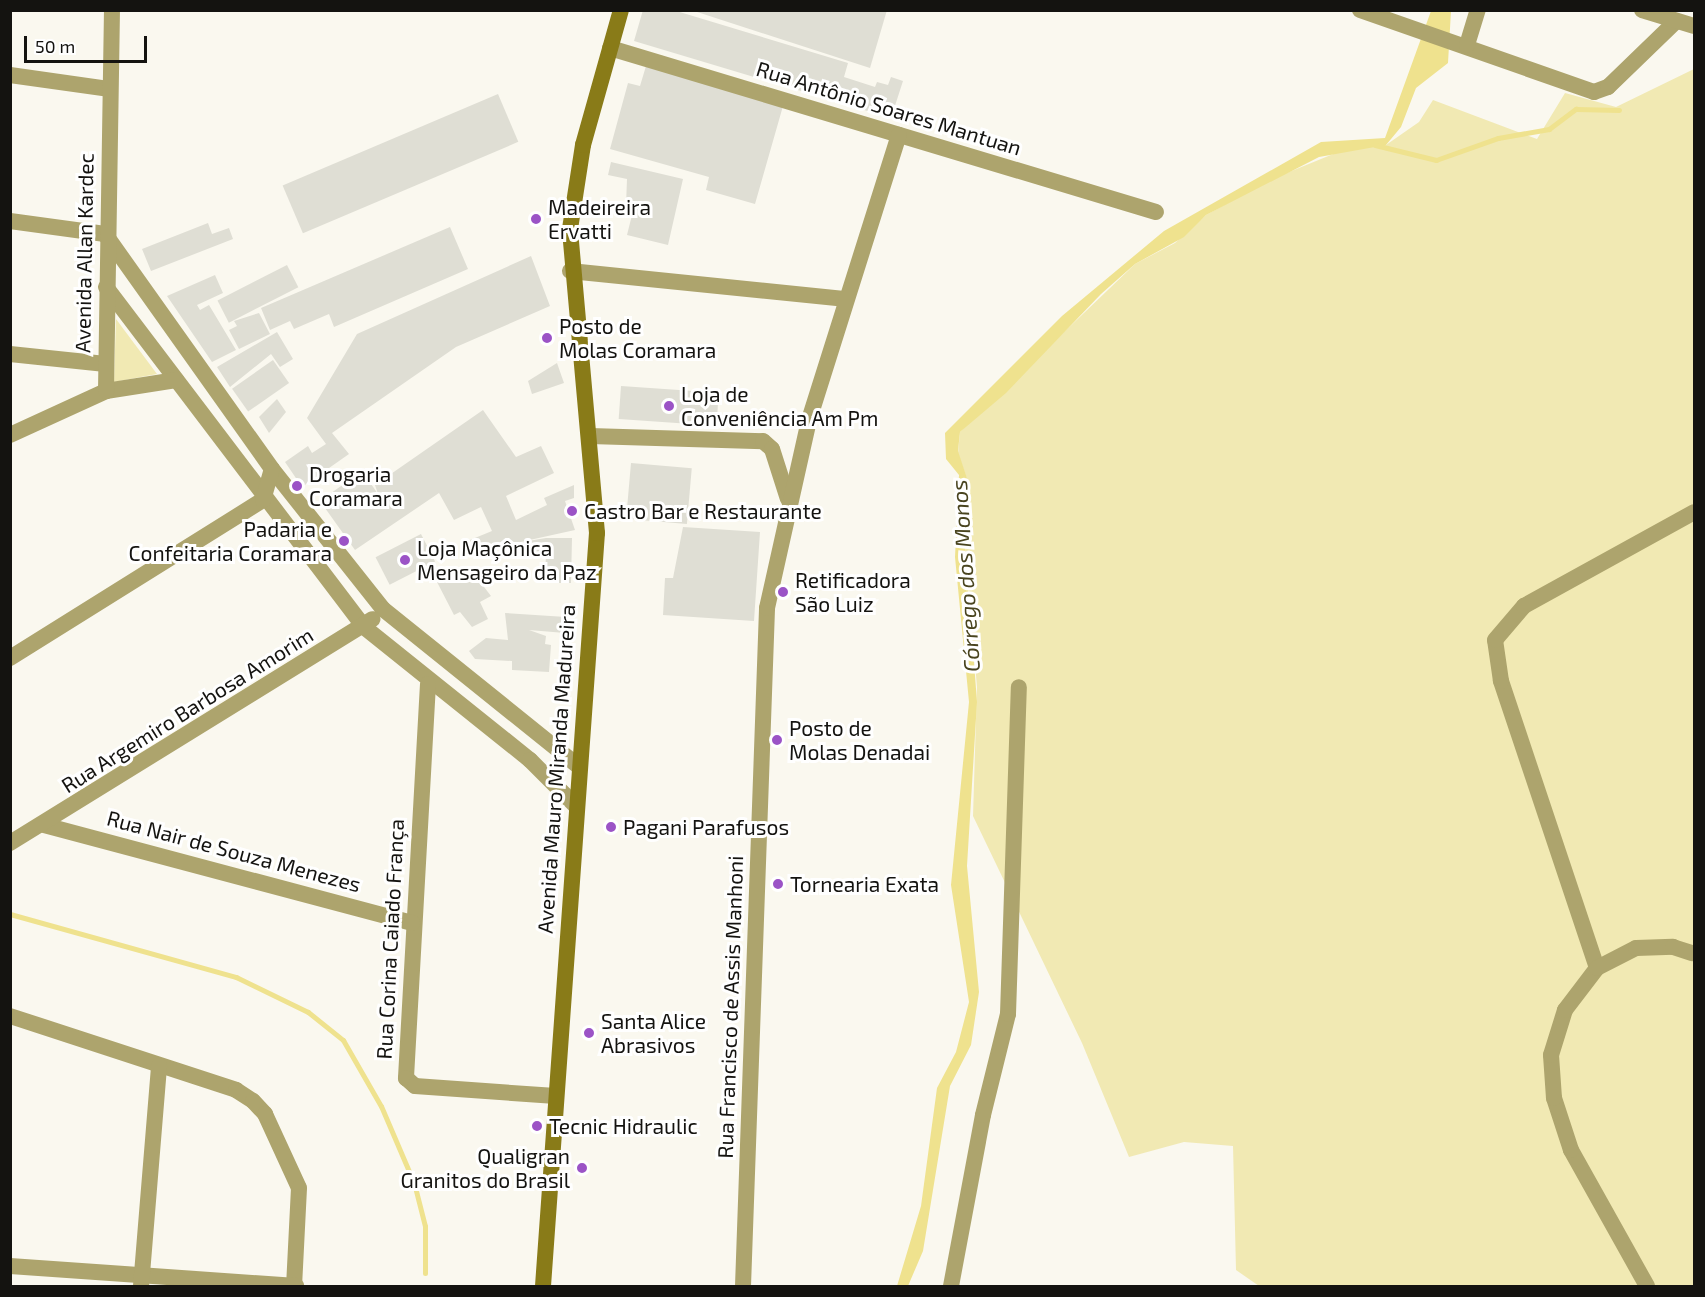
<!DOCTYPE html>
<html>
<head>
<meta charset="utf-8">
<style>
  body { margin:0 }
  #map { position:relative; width:1705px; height:1297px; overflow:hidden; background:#faf8ef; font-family:"Exo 2",sans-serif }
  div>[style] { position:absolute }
  .green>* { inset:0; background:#f1e9b3 }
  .water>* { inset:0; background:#efe28e }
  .stream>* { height:5px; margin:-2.5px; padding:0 2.5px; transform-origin:2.5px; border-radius:2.5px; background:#efe28e }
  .building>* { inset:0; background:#dfded4; transform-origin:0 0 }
  .minor>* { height:16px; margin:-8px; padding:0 8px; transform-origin:8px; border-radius:8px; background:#ada46d }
  .secondary>* { height:16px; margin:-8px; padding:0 8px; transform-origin:8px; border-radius:8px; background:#897b18 }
  .dots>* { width:16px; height:16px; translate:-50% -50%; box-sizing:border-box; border:3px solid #fff; border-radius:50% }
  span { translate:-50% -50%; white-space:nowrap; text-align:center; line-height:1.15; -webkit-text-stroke:6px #fff; paint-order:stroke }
  .street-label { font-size:21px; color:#141310 }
  .poi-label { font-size:21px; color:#141310 }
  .left { translate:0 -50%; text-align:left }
  .right { translate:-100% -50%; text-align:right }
  .water-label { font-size:22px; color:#49441f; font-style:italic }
  .frame { position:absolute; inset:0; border:12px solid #141310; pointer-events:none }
  .scale { position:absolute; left:24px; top:36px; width:123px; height:27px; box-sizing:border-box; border:3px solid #141310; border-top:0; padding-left:8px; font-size:18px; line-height:21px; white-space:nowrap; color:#141310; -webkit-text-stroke:4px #fff; paint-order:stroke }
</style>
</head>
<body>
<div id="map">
  <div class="green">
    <div style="clip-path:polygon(1694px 69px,1694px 1286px,1259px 1286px,1236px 1270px,1233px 1146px,1184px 1142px,1129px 1157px,1082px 1043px,973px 816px,977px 687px,965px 545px,971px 490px,958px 453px,960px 432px,1135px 264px,1175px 243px,1206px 215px,1272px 179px,1343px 150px,1386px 145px,1419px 122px,1433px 100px,1537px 139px,1565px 93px,1616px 107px)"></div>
    <div style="clip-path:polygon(116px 319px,157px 374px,114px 382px)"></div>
  </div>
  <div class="water">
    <div style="clip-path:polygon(1431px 11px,1451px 11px,1448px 63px,1416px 88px,1401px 127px,1386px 145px,1319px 157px,1206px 215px,1184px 237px,1135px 264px,1101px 294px,1006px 393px,960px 432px,958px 451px,971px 490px,965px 545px,977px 702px,967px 866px,979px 992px,971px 1045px,950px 1086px,923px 1251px,908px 1286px,897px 1286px,921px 1206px,937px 1088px,956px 1052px,969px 1002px,951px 885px,969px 702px,955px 557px,959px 475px,946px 459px,945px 433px,1062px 316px,1164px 231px,1321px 142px,1385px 138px)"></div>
  </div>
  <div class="stream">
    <div style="left:1375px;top:145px;width:63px;rotate:13.8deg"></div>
    <div style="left:1436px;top:160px;width:66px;rotate:-19.5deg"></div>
    <div style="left:1498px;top:138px;width:52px;rotate:-10deg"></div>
    <div style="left:1549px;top:129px;width:34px;rotate:-37deg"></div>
    <div style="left:1576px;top:109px;width:43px;rotate:1.3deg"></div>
    <div style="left:10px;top:914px;width:235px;rotate:15.6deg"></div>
    <div style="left:236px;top:977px;width:80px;rotate:25.9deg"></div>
    <div style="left:308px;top:1012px;width:45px;rotate:38.7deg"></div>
    <div style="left:343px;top:1040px;width:76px;rotate:60.1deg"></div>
    <div style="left:381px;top:1106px;width:84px;rotate:66.8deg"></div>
    <div style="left:414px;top:1183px;width:44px;rotate:75.7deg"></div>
    <div style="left:425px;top:1226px;width:47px;rotate:90deg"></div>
  </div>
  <div class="building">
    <div style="clip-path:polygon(643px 10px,673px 10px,848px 63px,844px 77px,875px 87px,877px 82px,888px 85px,891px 77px,903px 81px,891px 118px,634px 41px)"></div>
    <div style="clip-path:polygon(691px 10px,887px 10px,870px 68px)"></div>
    <div style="clip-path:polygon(646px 66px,783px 106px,755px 204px,706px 190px,709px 177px,610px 149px,628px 83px,640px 86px)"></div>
    <div style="left:498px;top:94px;width:52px;height:234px;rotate:67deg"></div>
    <div style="clip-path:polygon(611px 162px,683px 179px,668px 245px,627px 235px,634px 207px,626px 205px,627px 179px,608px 175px)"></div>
    <div style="clip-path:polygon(208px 223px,212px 234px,229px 228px,233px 239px,151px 271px,142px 249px)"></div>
    <div style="clip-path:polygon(450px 227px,468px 269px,334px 327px,329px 314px,294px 329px,290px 321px,270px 330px,261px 308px)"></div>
    <div style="clip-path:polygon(531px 256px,550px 306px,456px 347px,332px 433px,349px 454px,302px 487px,285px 462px,308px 446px,312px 453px,326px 444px,307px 418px,357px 334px)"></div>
    <div style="left:287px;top:265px;width:25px;height:78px;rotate:63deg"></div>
    <div style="clip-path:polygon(215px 275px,223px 293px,197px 305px,200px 310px,209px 305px,236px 350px,212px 362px,167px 296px)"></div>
    <div style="clip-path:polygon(259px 313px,270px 334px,239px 349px,229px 330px,237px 326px,234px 321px)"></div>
    <div style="clip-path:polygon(277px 332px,293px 359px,280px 367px,271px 354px,230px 387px,217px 367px)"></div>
    <div style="left:273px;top:360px;width:28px;height:50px;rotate:55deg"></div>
    <div style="clip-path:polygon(557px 363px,564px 383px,532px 394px,528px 381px)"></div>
    <div style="left:621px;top:386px;width:98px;height:33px;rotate:4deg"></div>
    <div style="clip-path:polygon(277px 399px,286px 412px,269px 433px,259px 417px)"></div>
    <div style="clip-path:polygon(483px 410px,516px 457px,541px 446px,554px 473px,506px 496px,516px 520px,547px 505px,544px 498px,574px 485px,574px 498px,565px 501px,575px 530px,475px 552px,470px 540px,492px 531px,481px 507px,454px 520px,439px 493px,355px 550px,320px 501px,362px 471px,378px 494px,375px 485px)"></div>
    <div style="left:631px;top:463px;width:61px;height:56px;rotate:5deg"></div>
    <div style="clip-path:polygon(683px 527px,760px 532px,754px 621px,663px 615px,665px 578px,673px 578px)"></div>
    <div style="left:421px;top:534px;width:31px;height:51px;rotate:63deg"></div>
    <div style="clip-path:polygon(546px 538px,572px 538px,571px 583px,555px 583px,555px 575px,545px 575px,546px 555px,510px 554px,510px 544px)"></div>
    <div style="clip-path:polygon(471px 570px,491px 596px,480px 602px,488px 619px,472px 627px,460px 612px,454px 615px,437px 582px)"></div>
    <div style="clip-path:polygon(505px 613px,566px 617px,565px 633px,529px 630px,546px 636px,545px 644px,551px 645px,549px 672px,512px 670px,512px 661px,475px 659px,469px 651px,486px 638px,508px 640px)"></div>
  </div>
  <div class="minor">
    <div style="left:1360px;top:10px;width:248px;rotate:19.3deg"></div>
    <div style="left:1594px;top:92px;width:15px;rotate:-20deg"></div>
    <div style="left:1608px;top:87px;width:95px;rotate:-44.1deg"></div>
    <div style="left:1642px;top:10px;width:54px;rotate:17.1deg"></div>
    <div style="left:1467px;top:45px;width:37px;rotate:-73deg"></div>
    <div style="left:610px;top:48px;width:570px;rotate:16.72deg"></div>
    <div style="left:10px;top:75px;width:101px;rotate:8deg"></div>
    <div style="left:10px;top:221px;width:96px;rotate:7.8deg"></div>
    <div style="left:105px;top:234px;width:288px;rotate:54.6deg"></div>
    <div style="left:272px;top:469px;width:179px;rotate:51.6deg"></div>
    <div style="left:383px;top:609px;width:250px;rotate:38.8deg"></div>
    <div style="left:570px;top:271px;width:278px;rotate:5.8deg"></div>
    <div style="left:106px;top:287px;width:427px;rotate:52.8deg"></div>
    <div style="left:364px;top:627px;width:213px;rotate:38.7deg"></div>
    <div style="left:530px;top:760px;width:64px;rotate:45deg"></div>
    <div style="left:10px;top:354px;width:96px;rotate:6deg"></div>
    <div style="left:106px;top:391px;width:71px;rotate:-8.9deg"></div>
    <div style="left:10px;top:435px;width:106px;rotate:-24.6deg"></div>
    <div style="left:106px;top:391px;width:381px;rotate:-89.1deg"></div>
    <div style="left:590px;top:436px;width:173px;rotate:1.7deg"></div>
    <div style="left:763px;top:441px;width:12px;rotate:42deg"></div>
    <div style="left:772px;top:449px;width:52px;rotate:72.3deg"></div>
    <div style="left:10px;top:658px;width:298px;rotate:-32deg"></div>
    <div style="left:263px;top:500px;width:32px;rotate:-74deg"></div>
    <div style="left:428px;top:684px;width:395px;rotate:93.2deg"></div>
    <div style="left:406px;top:1078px;width:12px;rotate:42deg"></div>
    <div style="left:415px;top:1086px;width:141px;rotate:4.1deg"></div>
    <div style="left:44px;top:825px;width:381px;rotate:14.9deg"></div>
    <div style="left:10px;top:843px;width:426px;rotate:-31.7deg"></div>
    <div style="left:1597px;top:968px;width:303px;rotate:-108.5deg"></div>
    <div style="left:1501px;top:681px;width:41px;rotate:-98.3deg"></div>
    <div style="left:1495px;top:640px;width:45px;rotate:-49.5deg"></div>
    <div style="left:1524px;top:606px;width:194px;rotate:-28.9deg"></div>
    <div style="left:10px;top:1016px;width:238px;rotate:18.1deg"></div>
    <div style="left:236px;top:1090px;width:20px;rotate:33deg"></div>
    <div style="left:253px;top:1101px;width:18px;rotate:47deg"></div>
    <div style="left:265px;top:1114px;width:81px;rotate:65.3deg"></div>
    <div style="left:299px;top:1188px;width:98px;rotate:92.9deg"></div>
    <div style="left:10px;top:1266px;width:287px;rotate:4deg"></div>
    <div style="left:141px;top:1286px;width:221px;rotate:-85.3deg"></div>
    <div style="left:743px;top:1286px;width:678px;rotate:-87.97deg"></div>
    <div style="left:767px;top:608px;width:193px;rotate:-77.4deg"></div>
    <div style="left:809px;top:420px;width:299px;rotate:-72.5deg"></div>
    <div style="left:951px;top:1286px;width:174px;rotate:-79.4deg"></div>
    <div style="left:983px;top:1115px;width:104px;rotate:-76.1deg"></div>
    <div style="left:1008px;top:1014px;width:327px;rotate:-88.1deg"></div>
    <div style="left:1647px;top:1286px;width:156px;rotate:-119.2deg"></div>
    <div style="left:1571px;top:1150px;width:55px;rotate:-108.1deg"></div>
    <div style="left:1554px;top:1098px;width:43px;rotate:-94deg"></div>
    <div style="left:1551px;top:1055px;width:47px;rotate:-72.7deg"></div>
    <div style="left:1565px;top:1010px;width:53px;rotate:-52.7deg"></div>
    <div style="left:1597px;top:968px;width:44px;rotate:-27.1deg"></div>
    <div style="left:1636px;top:948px;width:37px;rotate:-2deg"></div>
    <div style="left:1673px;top:947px;width:20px;rotate:18deg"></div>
  </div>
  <div class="secondary">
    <div style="left:543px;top:1286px;width:755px;rotate:-85.9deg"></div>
    <div style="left:597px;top:533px;width:305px;rotate:-95.1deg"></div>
    <div style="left:570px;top:229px;width:85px;rotate:-81.2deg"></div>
    <div style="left:583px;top:145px;width:140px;rotate:-74.3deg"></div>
  </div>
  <div class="dots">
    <div style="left:536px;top:219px;background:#9b53c6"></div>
    <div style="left:547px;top:338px;background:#9b53c6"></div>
    <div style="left:669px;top:406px;background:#9b53c6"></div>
    <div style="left:297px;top:486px;background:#9b53c6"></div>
    <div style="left:572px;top:511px;background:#9b53c6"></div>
    <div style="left:344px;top:541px;background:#9b53c6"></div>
    <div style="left:405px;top:560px;background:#9b53c6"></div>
    <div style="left:783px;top:592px;background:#9b53c6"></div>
    <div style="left:777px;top:740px;background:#9b53c6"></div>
    <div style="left:611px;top:827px;background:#9b53c6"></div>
    <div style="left:778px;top:884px;background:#9b53c6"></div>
    <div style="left:589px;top:1033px;background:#9b53c6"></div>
    <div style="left:537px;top:1126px;background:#9b53c6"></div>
    <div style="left:582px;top:1168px;background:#9b53c6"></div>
  </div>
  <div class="street-label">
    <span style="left:889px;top:108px;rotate:17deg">Rua Antônio Soares Mantuan</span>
    <span style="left:84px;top:253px;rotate:-89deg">Avenida Allan Kardec</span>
    <span style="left:187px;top:710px;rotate:-32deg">Rua Argemiro Barbosa Amorim</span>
    <span style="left:556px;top:769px;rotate:-86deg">Avenida Mauro Miranda Madureira</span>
    <span style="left:234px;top:851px;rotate:15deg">Rua Nair de Souza Menezes</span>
    <span style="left:390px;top:939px;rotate:-87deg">Rua Corina Caiado França</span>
    <span style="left:730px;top:1007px;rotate:-88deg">Rua Francisco de Assis Manhoni</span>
  </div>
  <div class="poi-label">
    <span class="left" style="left:548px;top:219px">Madeireira<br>Ervatti</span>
    <span class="left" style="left:559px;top:338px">Posto de<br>Molas Coramara</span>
    <span class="left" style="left:681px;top:406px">Loja de<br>Conveniência Am Pm</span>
    <span class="left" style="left:309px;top:486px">Drogaria<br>Coramara</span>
    <span class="left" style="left:584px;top:511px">Castro Bar e Restaurante</span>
    <span class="right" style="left:332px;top:541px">Padaria e<br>Confeitaria Coramara</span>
    <span class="left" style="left:417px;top:560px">Loja Maçônica<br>Mensageiro da Paz</span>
    <span class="left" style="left:795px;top:592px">Retificadora<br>São Luiz</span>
    <span class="left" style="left:789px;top:740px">Posto de<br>Molas Denadai</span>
    <span class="left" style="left:623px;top:827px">Pagani Parafusos</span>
    <span class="left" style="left:790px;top:884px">Tornearia Exata</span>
    <span class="left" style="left:601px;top:1033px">Santa Alice<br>Abrasivos</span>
    <span class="left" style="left:549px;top:1126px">Tecnic Hidraulic</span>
    <span class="right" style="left:570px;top:1168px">Qualigran<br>Granitos do Brasil</span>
  </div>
  <div class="water-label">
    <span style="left:965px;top:576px;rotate:-94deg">Córrego dos Monos</span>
  </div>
  <div class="frame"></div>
  <div class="scale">50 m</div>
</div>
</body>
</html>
